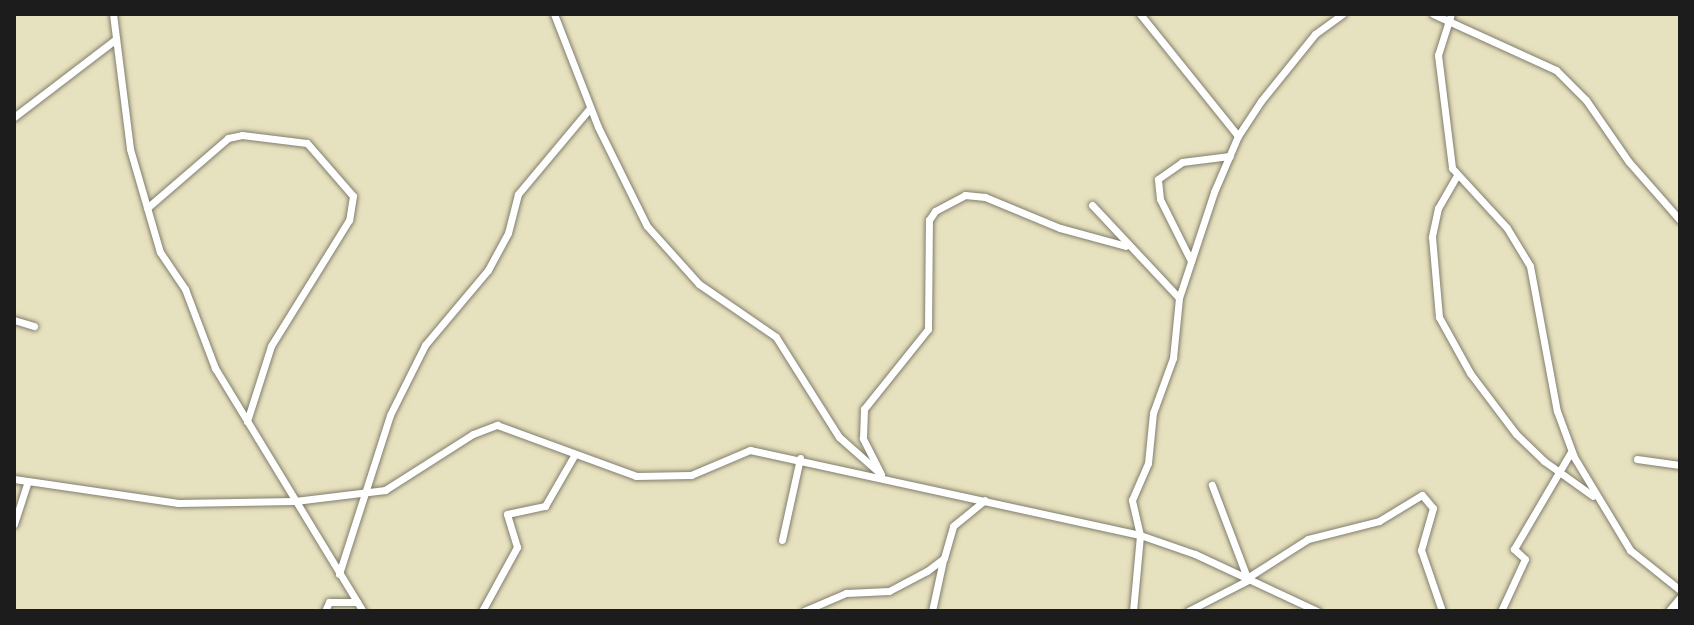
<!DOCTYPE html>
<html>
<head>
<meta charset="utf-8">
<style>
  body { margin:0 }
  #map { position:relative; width:1694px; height:625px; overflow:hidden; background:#e6e1be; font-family:Pangolin,sans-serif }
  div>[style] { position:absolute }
  .roads { filter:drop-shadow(0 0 2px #817e6d) drop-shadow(0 0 2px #817e6d) }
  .minor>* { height:7px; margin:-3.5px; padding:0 3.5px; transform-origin:3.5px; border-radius:3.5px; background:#fff }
  .secondary>* { height:9px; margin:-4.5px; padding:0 4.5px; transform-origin:4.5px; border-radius:4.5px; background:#fff }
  span { translate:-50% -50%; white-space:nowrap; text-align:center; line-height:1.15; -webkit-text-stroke:6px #fdfcf7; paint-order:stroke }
  .frame { position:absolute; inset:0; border:16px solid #1c1c1c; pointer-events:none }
</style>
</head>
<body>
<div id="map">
  <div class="roads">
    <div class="minor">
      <div style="left:113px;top:14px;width:136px;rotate:82.8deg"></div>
      <div style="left:130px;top:149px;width:107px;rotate:73.8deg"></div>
      <div style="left:160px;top:252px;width:45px;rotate:56deg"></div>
      <div style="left:185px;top:289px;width:85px;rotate:69.2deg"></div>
      <div style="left:215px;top:368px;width:285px;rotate:58.7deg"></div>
      <div style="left:554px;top:14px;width:121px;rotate:68.7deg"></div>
      <div style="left:598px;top:127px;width:110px;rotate:63.7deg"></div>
      <div style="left:647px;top:226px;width:78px;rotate:48.1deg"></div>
      <div style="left:699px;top:284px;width:93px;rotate:34.5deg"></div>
      <div style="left:776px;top:337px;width:118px;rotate:57.8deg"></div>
      <div style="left:839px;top:437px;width:56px;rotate:41.4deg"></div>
      <div style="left:1140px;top:14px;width:156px;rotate:51.2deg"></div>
      <div style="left:1433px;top:14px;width:135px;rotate:24.5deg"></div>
      <div style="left:1556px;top:70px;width:42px;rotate:45deg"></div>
      <div style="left:1586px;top:100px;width:75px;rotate:55.3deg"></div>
      <div style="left:1629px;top:162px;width:77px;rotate:48.7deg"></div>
      <div style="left:1451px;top:14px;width:43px;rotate:107.6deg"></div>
      <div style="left:1438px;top:55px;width:114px;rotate:82.9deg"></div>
      <div style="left:1452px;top:168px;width:81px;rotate:47.5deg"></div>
      <div style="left:1507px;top:228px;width:44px;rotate:58.8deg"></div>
      <div style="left:1530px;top:266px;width:147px;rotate:79.5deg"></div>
      <div style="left:1557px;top:411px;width:49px;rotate:69.7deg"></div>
      <div style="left:1574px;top:457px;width:109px;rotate:58.9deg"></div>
      <div style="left:1630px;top:550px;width:64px;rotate:38.7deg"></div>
      <div style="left:14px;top:117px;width:128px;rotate:-37.4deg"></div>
      <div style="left:1456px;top:177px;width:36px;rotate:120deg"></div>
      <div style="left:1438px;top:208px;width:30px;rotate:102deg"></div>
      <div style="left:1432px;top:237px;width:80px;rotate:85deg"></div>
      <div style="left:1439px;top:317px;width:64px;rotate:61deg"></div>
      <div style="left:1470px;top:373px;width:76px;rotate:53deg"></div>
      <div style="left:1516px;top:434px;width:39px;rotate:44deg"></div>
      <div style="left:1544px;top:461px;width:60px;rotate:35.5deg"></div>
      <div style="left:1092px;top:205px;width:127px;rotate:46.9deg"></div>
      <div style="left:147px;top:208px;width:107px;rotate:-40.8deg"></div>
      <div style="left:228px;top:138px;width:14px;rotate:-12deg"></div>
      <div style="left:242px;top:135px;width:65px;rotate:7deg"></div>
      <div style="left:307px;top:143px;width:70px;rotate:49deg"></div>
      <div style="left:353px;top:196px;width:24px;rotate:99deg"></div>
      <div style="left:349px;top:220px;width:148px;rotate:121.8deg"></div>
      <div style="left:271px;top:346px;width:79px;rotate:107.7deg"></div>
      <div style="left:1191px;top:261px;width:69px;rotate:-116.6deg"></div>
      <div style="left:1160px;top:199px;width:20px;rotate:-96deg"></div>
      <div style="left:1158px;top:179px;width:29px;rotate:-35deg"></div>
      <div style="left:1182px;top:162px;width:48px;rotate:-7.1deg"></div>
      <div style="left:14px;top:320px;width:21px;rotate:17deg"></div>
      <div style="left:1637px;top:459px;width:43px;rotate:7.9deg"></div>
      <div style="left:880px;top:472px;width:38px;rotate:-117deg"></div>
      <div style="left:863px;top:438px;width:29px;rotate:-88deg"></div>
      <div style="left:864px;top:409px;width:102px;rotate:-51.3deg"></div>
      <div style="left:928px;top:329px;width:109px;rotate:-89.5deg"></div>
      <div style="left:929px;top:220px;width:11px;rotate:-56deg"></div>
      <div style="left:935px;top:211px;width:34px;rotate:-28deg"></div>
      <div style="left:965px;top:195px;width:20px;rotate:6deg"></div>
      <div style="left:985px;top:197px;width:81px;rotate:22.5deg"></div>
      <div style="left:1060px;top:228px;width:68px;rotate:15.3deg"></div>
      <div style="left:14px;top:479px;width:166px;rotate:8.3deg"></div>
      <div style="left:178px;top:503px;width:117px;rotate:-1deg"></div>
      <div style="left:295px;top:501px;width:91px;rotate:-7deg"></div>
      <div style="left:385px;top:490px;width:104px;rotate:-32.5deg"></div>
      <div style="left:473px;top:434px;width:26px;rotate:-21deg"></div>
      <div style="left:497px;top:425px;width:148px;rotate:20.1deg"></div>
      <div style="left:636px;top:476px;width:55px;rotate:-1deg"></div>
      <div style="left:691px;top:475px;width:64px;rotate:-23deg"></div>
      <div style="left:750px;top:450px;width:399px;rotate:12.3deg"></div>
      <div style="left:1140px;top:535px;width:58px;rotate:19.1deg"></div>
      <div style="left:1195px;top:554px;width:135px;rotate:25deg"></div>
      <div style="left:14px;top:524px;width:45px;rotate:-72deg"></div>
      <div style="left:782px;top:540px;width:84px;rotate:-77.6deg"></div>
      <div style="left:339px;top:574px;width:167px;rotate:-72.2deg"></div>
      <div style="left:390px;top:415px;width:78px;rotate:-63.4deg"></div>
      <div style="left:425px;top:345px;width:98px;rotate:-50deg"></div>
      <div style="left:488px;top:270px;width:42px;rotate:-61.6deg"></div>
      <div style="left:508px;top:233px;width:40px;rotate:-75.6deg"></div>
      <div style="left:518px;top:194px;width:112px;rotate:-50.1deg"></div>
      <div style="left:1247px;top:578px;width:72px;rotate:-32.6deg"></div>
      <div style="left:1308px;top:539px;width:73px;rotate:-14.2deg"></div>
      <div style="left:1379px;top:521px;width:50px;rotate:-31.2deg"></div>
      <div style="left:1422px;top:495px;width:17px;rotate:50deg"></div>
      <div style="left:1433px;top:508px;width:44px;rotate:105.9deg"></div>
      <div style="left:1421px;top:550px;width:65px;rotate:71deg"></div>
      <div style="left:325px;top:611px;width:10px;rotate:-66deg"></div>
      <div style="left:329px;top:602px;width:28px"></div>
      <div style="left:482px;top:611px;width:73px;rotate:-61.3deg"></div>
      <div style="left:517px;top:547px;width:34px;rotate:-107deg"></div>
      <div style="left:507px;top:514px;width:39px;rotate:-12deg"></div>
      <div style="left:545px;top:506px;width:60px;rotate:-60deg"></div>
      <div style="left:804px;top:611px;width:46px;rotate:-23.2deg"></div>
      <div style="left:846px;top:593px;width:43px;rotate:-2.7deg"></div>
      <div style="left:889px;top:591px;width:43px;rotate:-27.8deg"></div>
      <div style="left:927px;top:571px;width:21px;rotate:-37deg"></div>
      <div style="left:944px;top:558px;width:33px;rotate:-74deg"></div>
      <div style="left:953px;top:526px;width:41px;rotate:-39.1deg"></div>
      <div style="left:932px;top:611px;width:52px;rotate:-77.8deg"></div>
      <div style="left:1133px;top:611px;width:76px;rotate:-84.7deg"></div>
      <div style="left:1140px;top:535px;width:36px;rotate:-103deg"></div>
      <div style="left:1132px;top:500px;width:40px;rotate:-66.6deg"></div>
      <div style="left:1148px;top:463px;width:50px;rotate:-84.3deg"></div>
      <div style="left:1153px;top:413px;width:59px;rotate:-70deg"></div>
      <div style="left:1173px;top:358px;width:60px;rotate:-84.3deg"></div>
      <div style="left:1179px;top:298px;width:112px;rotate:-71.7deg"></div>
      <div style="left:1214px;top:192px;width:61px;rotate:-66.8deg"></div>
      <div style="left:1238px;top:136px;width:42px;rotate:-56.7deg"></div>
      <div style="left:1261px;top:101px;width:86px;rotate:-51.1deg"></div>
      <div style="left:1315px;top:34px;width:34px;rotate:-36deg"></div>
      <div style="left:1188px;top:611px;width:68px;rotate:-27.3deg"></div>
      <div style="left:1248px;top:580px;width:102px;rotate:-110.8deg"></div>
      <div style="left:1501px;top:611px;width:57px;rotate:-65.2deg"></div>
      <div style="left:1525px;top:559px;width:15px;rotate:-138deg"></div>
      <div style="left:1514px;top:549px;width:113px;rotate:-59.6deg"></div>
    </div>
    <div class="secondary">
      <div style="left:1670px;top:611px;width:16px;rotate:-50deg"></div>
    </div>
  </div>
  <div class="frame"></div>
</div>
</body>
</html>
